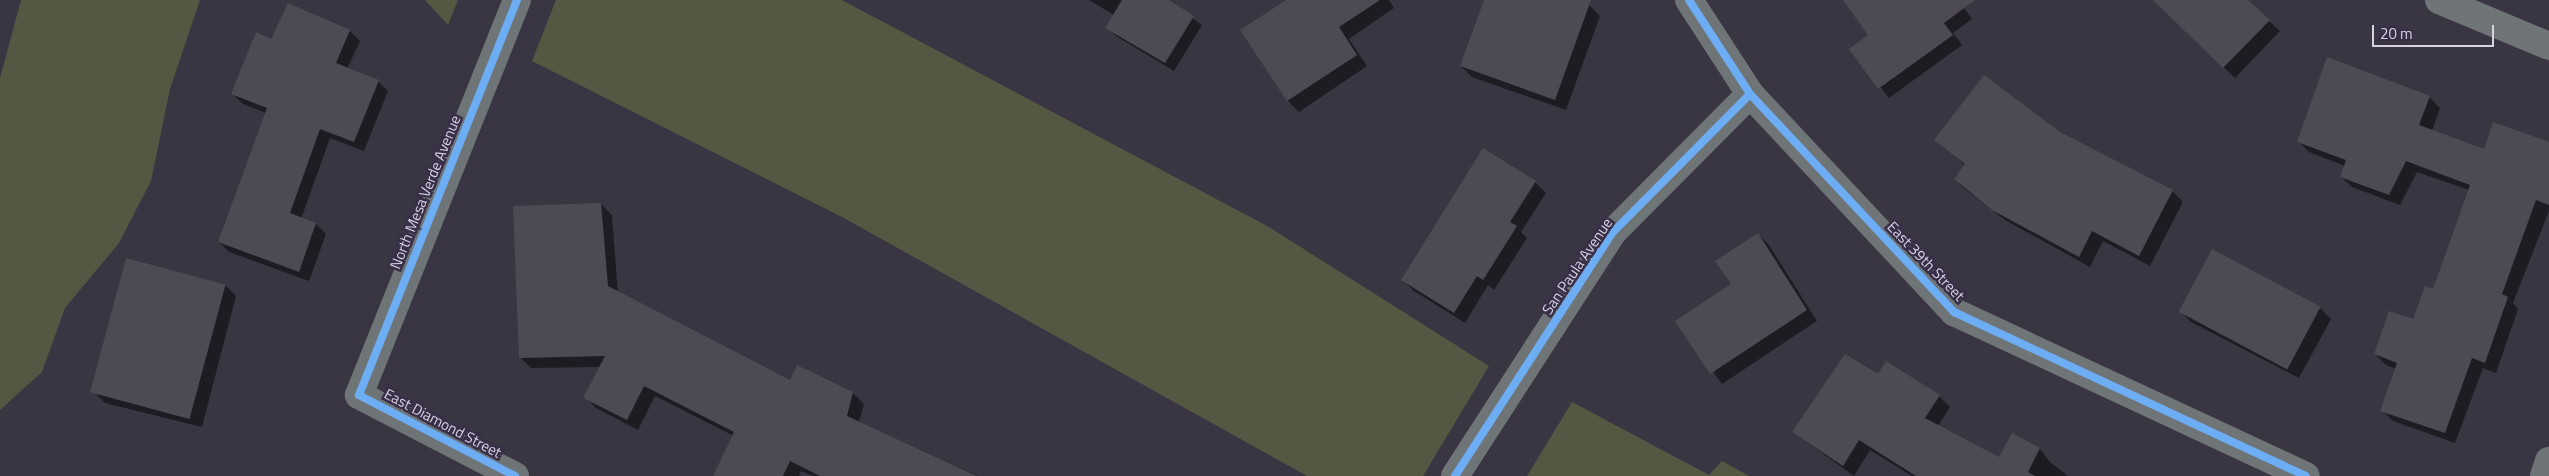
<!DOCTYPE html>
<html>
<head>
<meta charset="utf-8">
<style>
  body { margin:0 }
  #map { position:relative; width:2549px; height:476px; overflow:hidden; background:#393542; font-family:"Titillium Web",sans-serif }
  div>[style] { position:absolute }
  .green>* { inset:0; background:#545742 }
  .shadow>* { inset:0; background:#0007 }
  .building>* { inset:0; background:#4e4a54; transform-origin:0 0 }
  .minor>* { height:28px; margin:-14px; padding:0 14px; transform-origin:14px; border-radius:14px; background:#6f7477 }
  .tertiary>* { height:28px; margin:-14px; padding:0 14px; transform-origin:14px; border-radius:14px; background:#6f7477 }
  .cycleway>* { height:8px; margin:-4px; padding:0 4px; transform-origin:4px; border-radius:4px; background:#6dadf4 }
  span { translate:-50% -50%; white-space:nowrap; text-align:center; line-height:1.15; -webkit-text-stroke:5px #382f48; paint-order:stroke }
  .street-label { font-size:15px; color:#d7d1e1 }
  .scale { position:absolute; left:2372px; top:25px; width:122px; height:22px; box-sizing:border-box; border:2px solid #d7d1e1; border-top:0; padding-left:6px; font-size:15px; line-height:18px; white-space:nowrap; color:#d7d1e1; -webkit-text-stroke:4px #382f48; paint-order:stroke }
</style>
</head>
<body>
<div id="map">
  <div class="green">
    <div style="clip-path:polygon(21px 0,200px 0,170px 89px,151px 181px,119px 243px,65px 308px,42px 372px,0 410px,0 78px)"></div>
    <div style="clip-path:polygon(425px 0,458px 0,448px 25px)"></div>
    <div style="clip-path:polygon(556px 0,842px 0,1269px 227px,1489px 366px,1423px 476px,1307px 476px,842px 217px,532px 61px)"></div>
    <div style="clip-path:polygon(1572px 402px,1709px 475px,1722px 461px,1749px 476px,1527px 476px)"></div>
  </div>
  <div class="shadow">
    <div style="clip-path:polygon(1089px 0,1166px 0,1202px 25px,1174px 71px,1116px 36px,1107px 28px,1114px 15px)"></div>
    <div style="clip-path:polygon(1289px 0,1389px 0,1394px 8px,1349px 39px,1367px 66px,1299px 112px,1288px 101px,1242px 30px)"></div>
    <div style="clip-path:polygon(1485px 0,1575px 0,1589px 5px,1600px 16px,1566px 110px,1472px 77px,1461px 66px)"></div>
    <div style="clip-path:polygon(1844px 0,1958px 0,1972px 19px,1953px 33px,1962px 45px,1889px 98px,1850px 49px,1870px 35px)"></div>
    <div style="clip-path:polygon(2154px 0,2246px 0,2280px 31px,2235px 78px)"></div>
    <div style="clip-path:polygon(350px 31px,360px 41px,347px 69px,378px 81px,388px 91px,364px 151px,330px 138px,301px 219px,316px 224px,326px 234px,309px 281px,229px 252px,219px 242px,266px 113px,243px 104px,233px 94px,272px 41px)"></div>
    <div style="clip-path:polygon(2429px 97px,2440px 108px,2432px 131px,2485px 150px,2549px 143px,2549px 211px,2513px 303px,2518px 309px,2496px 373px,2483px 368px,2455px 443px,2393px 421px,2382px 410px,2396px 369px,2386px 365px,2375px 354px,2414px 320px,2434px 290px,2469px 190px,2417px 172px,2400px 205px,2352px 187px,2341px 177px,2345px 166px,2309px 152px,2298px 141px)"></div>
    <div style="clip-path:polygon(1936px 139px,2172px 191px,2183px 202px,2150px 266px,2103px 241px,2090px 267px,2005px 220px,1966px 190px,1955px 179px,1966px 166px)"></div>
    <div style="clip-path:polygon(1535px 182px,1546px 193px,1521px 232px,1527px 238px,1494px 290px,1488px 285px,1465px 323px,1414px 291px,1403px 280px)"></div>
    <div style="clip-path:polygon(601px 204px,612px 215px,618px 293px,791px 381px,798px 366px,853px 393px,864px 404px,859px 422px,978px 476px,813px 476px,801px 471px,799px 476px,724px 476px,734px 436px,655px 396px,638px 430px,596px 408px,585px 397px,600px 367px,531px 368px,520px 357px)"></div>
    <div style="clip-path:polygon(1758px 234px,1769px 245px,1817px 321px,1722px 384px,1676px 321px,1733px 285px)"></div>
    <div style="clip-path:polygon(225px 285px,236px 296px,202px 427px,105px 403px,94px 392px)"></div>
    <div style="clip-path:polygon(2320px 308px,2331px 319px,2299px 378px,2191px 322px,2180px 311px)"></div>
    <div style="clip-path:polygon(1878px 376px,1939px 396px,1950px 407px,1938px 426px,1999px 459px,2012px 435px,2040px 449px,2050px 462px,2068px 476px,1912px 476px,1870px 450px,1854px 476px,1793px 432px)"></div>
  </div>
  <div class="building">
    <div style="clip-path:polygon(1122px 0,1169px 0,1194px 16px,1165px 63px,1105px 28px)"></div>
    <div style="clip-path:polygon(1286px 0,1380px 0,1339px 27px,1357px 55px,1287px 101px,1240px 30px)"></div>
    <div style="clip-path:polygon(1484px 0,1591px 0,1555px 100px,1460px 66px)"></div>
    <div style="clip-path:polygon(1843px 0,1975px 0,1944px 23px,1953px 35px,1878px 89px,1849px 49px,1868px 35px)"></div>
    <div style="clip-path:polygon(2153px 0,2248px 0,2270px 20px,2223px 68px)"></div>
    <div style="clip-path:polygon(288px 3px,350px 30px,336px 63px,379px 80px,354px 142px,320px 129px,290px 213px,316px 223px,299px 272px,218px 242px,267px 108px,231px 94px,256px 32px,271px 39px)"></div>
    <div style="clip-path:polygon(2327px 57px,2430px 96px,2419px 125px,2484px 149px,2493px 122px,2549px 142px,2549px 205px,2536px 200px,2502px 294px,2508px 297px,2485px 363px,2472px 358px,2445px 433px,2380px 411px,2397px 363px,2374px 354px,2389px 311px,2413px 319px,2425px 286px,2433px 289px,2470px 185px,2406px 161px,2389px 195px,2340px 177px,2346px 160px,2297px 142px)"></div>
    <div style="clip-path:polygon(1984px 75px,2060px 132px,2173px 190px,2139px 256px,2092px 231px,2079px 257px,1992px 210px,1954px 179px,1965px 164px,1934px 140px)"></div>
    <div style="clip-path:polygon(1483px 148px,1536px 181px,1510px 222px,1517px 226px,1483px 280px,1477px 276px,1454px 313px,1401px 280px)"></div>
    <div style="clip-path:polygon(601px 203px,608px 286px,790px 380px,797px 365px,853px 392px,847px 416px,977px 476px,820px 476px,790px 461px,783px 476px,713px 476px,734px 432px,644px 386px,627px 420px,583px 398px,605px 356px,519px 358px,513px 206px)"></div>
    <div style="clip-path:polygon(1758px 233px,1807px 310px,1710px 374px,1675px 321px,1731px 284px,1715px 261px)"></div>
    <div style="left:2212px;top:249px;width:123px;height:71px;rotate:28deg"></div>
    <div style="left:126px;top:258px;width:103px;height:139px;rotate:15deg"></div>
    <div style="clip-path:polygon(1845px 354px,1878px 374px,1886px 361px,1940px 395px,1925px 418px,1999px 457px,2012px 433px,2040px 448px,2028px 472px,2035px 476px,1916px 476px,1859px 440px,1843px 466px,1792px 432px)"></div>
  </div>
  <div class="minor">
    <div style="left:1689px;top:0;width:112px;rotate:57deg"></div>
    <div style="left:1750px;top:94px;width:299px;rotate:46.9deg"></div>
    <div style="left:1954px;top:312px;width:388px;rotate:25deg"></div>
    <div style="left:515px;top:476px;width:176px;rotate:-152.6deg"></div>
    <div style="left:359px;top:395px;width:425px;rotate:-68.2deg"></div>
    <div style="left:1455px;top:476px;width:291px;rotate:-57.1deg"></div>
    <div style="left:1613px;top:232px;width:194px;rotate:-45.2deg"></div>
    <div style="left:2544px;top:476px;width:16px;rotate:-72deg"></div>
  </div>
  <div class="tertiary">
    <div style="left:2439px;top:0;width:119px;rotate:22.7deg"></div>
  </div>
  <div class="cycleway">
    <div style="left:1689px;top:0;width:112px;rotate:57deg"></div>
    <div style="left:1750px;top:94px;width:299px;rotate:46.9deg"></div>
    <div style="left:1954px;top:312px;width:388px;rotate:25deg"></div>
    <div style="left:515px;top:476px;width:176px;rotate:-152.6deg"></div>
    <div style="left:359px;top:395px;width:425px;rotate:-68.2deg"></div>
    <div style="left:1455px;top:476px;width:291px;rotate:-57.1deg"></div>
    <div style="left:1613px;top:232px;width:194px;rotate:-45.2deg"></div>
  </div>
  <div class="street-label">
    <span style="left:425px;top:192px;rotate:-68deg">North Mesa Verde Avenue</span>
    <span style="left:1926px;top:261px;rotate:46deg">East 39th Street</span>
    <span style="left:1577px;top:266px;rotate:-56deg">San Paula Avenue</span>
    <span style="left:443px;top:423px;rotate:28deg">East Diamond Street</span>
  </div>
  <div class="scale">20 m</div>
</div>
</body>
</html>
